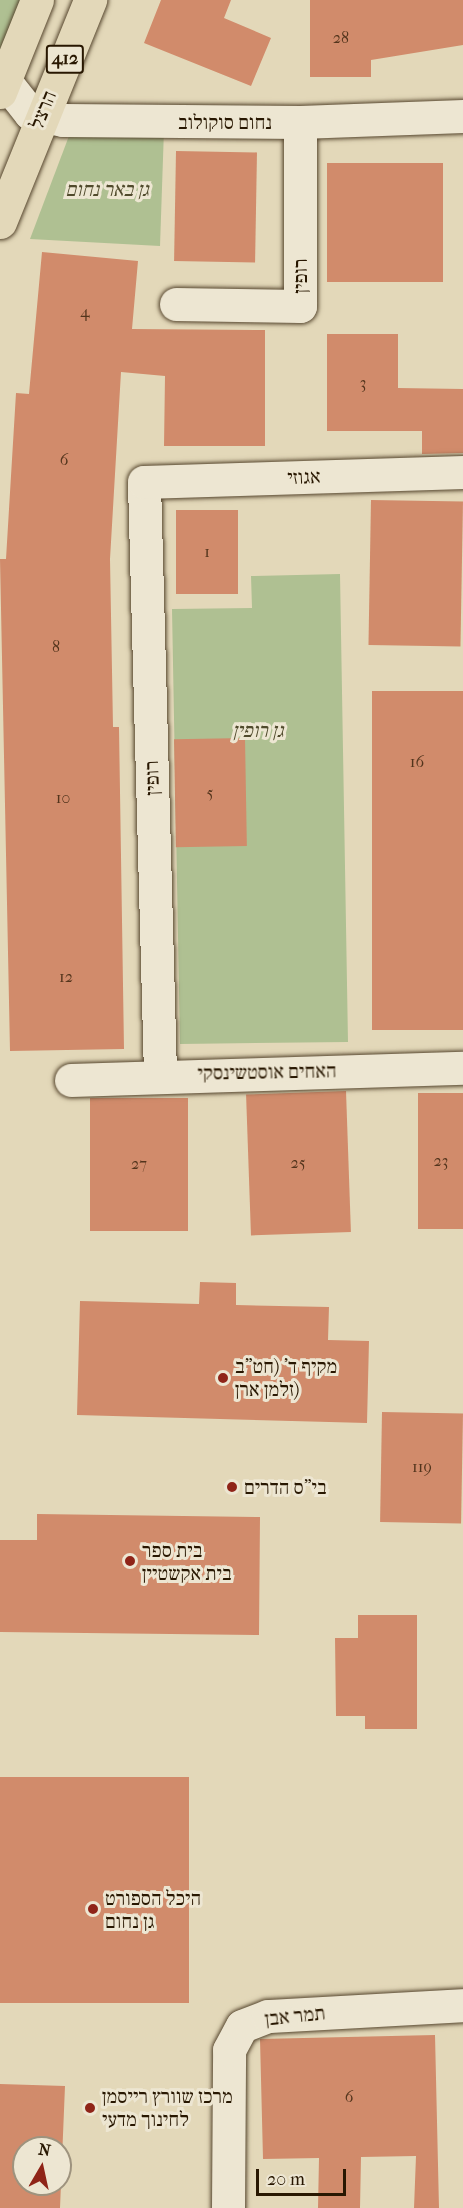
<!DOCTYPE html>
<html>
<head>
<meta charset="utf-8">
<style>
  body { margin:0 }
  #map { position:relative; width:463px; height:2208px; overflow:hidden; background:#e3d8b9; font-family:"IM FELL French Canon","Frank Ruhl Libre",serif }
  div>[style] { position:absolute }
  .green>* { inset:0; background:#afc092 }
  .building>* { inset:0; background:#d18b6b; transform-origin:0 0 }
  .roads { filter:drop-shadow(0 0 2px #57472f) drop-shadow(0 0 2px #57472f) }
  .minor>* { height:33px; margin:-16.5px; padding:0 16.5px; transform-origin:16.5px; border-radius:16.5px; background:#ede6d2 }
  .major>* { height:33px; margin:-16.5px; padding:0 16.5px; transform-origin:16.5px; border-radius:16.5px; background:#e3d8b9 }
  .dots>* { width:16px; height:16px; translate:-50% -50%; box-sizing:border-box; border:3px solid #ede6d2; border-radius:50% }
  span { translate:-50% -50%; white-space:nowrap; text-align:center; line-height:1.15; -webkit-text-stroke:6px #ede6d2; paint-order:stroke }
  .number-label { font-size:16px; color:#52341c }
  .number-label span { -webkit-text-stroke-width:0 }
  .shield-label span { padding:2px 4px; background:#ede6d2; border:2px solid; border-radius:4px; -webkit-text-stroke-width:0 }
  .shield-label { font-size:18px; color:#281701; font-weight:700 }
  .street-label { font-size:20px; color:#281701 }
  .park-label { font-size:20px; color:#504a2c; font-style:italic }
  .poi-label { font-size:20px; color:#281701 }
  .left { translate:0 -50%; text-align:left }
  .north { position:absolute; left:12px; top:2136px; width:60px; height:60px; box-sizing:border-box; background:#ede6d2; border:2px solid #9e937e; border-radius:50%; rotate:9deg; font-size:16px; font-weight:700; line-height:24px; text-align:center; color:#281701 }
  .north::after { content:''; display:block; margin:auto; width:21px; height:27px; background:#8f2418; clip-path:polygon(50% 0,100% 100%,50% 72%,0 100%) }
  .scale { position:absolute; left:256px; top:2169px; width:90px; height:27px; box-sizing:border-box; border:3px solid #281701; border-top:0; padding-left:8px; font-size:18px; line-height:21px; white-space:nowrap; color:#281701; -webkit-text-stroke:4px #ede6d2; paint-order:stroke }
</style>
</head>
<body>
<div id="map">
  <div class="green">
    <div style="clip-path:polygon(0 0,37px 0,0 92px)"></div>
    <div style="clip-path:polygon(72px 128px,164px 129px,160px 246px,30px 239px)"></div>
    <div style="clip-path:polygon(340px 574px,348px 1042px,180px 1044px,172px 609px,252px 608px,251px 576px)"></div>
  </div>
  <div class="building">
    <div style="clip-path:polygon(161px 0,231px 0,224px 18px,271px 38px,251px 86px,144px 43px)"></div>
    <div style="clip-path:polygon(310px 0,463px 0,463px 45px,371px 60px,371px 77px,310px 77px)"></div>
    <div style="left:176px;top:151px;width:81px;height:110px;rotate:1deg"></div>
    <div style="left:327px;top:163px;width:116px;height:119px"></div>
    <div style="clip-path:polygon(42px 252px,138px 261px,132px 329px,265px 330px,265px 446px,164px 446px,165px 376px,121px 372px,110px 559px,113px 727px,119px 727px,124px 1049px,10px 1051px,0 559px,6px 559px,16px 393px,29px 394px)"></div>
    <div style="clip-path:polygon(327px 334px,398px 334px,398px 388px,463px 389px,463px 453px,422px 454px,422px 431px,327px 431px)"></div>
    <div style="left:371px;top:500px;width:92px;height:145px;rotate:1deg"></div>
    <div style="left:176px;top:510px;width:62px;height:84px"></div>
    <div style="left:372px;top:691px;width:91px;height:339px"></div>
    <div style="left:245px;top:738px;width:108px;height:71px;rotate:89deg"></div>
    <div style="left:346px;top:1091px;width:141px;height:100px;rotate:88deg"></div>
    <div style="left:418px;top:1093px;width:45px;height:136px"></div>
    <div style="left:90px;top:1098px;width:98px;height:133px"></div>
    <div style="clip-path:polygon(200px 1282px,236px 1283px,236px 1305px,329px 1307px,328px 1340px,369px 1341px,367px 1423px,77px 1415px,80px 1301px,199px 1304px)"></div>
    <div style="left:382px;top:1412px;width:81px;height:110px;rotate:1deg"></div>
    <div style="clip-path:polygon(37px 1514px,260px 1517px,259px 1635px,0 1632px,0 1540px,37px 1540px)"></div>
    <div style="clip-path:polygon(358px 1615px,417px 1615px,417px 1729px,365px 1729px,365px 1716px,336px 1716px,335px 1638px,358px 1638px)"></div>
    <div style="left:0;top:1777px;width:189px;height:226px"></div>
    <div style="clip-path:polygon(435px 2035px,439px 2208px,414px 2208px,416px 2156px,361px 2157px,360px 2208px,318px 2208px,319px 2158px,263px 2159px,260px 2039px)"></div>
    <div style="clip-path:polygon(evenodd,0 2084px,65px 2086px,60px 2208px,0 2208px,0 2084px,24px 2148px,60px 2148px,60px 2184px,24px 2184px,24px 2148px)"></div>
  </div>
  <div class="roads">
    <div class="minor">
      <div style="left:4px;top:80px;width:42px;rotate:51.8deg"></div>
      <div style="left:30px;top:113px;width:34px;rotate:12deg"></div>
      <div style="left:63px;top:120px;width:237px;rotate:0.5deg"></div>
      <div style="left:300px;top:122px;width:163px;rotate:-2.1deg"></div>
      <div style="left:176px;top:304px;width:124px;rotate:0.9deg"></div>
      <div style="left:300px;top:306px;width:184px;rotate:-90deg"></div>
      <div style="left:160px;top:1074px;width:592px;rotate:-91.55deg"></div>
      <div style="left:144px;top:482px;width:319px;rotate:-1.8deg"></div>
      <div style="left:71px;top:1080px;width:392px;rotate:-1.8deg"></div>
      <div style="left:228px;top:2208px;width:158px;rotate:-89.6deg"></div>
      <div style="left:229px;top:2050px;width:27px;rotate:-62deg"></div>
      <div style="left:242px;top:2026px;width:28px;rotate:-21deg"></div>
      <div style="left:268px;top:2016px;width:195px;rotate:-3.2deg"></div>
    </div>
    <div class="major">
      <div style="left:0;top:92px;width:99px;rotate:-68.1deg"></div>
      <div style="left:0;top:222px;width:240px;rotate:-67.9deg"></div>
    </div>
  </div>
  <div class="dots">
    <div style="left:223px;top:1378px;background:#8f2418"></div>
    <div style="left:232px;top:1487px;background:#8f2418"></div>
    <div style="left:130px;top:1561px;background:#8f2418"></div>
    <div style="left:93px;top:1909px;background:#8f2418"></div>
    <div style="left:90px;top:2108px;background:#8f2418"></div>
  </div>
  <div class="number-label">
    <span style="left:341px;top:38px">28</span>
    <span style="left:85px;top:312px">4</span>
    <span style="left:363px;top:383px">3</span>
    <span style="left:64px;top:460px">6</span>
    <span style="left:207px;top:552px">1</span>
    <span style="left:56px;top:647px">8</span>
    <span style="left:417px;top:762px">16</span>
    <span style="left:210px;top:793px">5</span>
    <span style="left:63px;top:798px">10</span>
    <span style="left:66px;top:977px">12</span>
    <span style="left:441px;top:1161px">23</span>
    <span style="left:298px;top:1163px">25</span>
    <span style="left:139px;top:1164px">27</span>
    <span style="left:422px;top:1467px">119</span>
    <span style="left:349px;top:2097px">6</span>
  </div>
  <div class="shield-label">
    <span style="left:65px;top:59px">412</span>
  </div>
  <div class="street-label">
    <span style="left:43px;top:110px;rotate:-68deg">הרצל</span>
    <span style="left:225px;top:122px">נחום סוקולוב</span>
    <span style="left:300px;top:276px;rotate:-90deg">רופין</span>
    <span style="left:304px;top:477px;rotate:-2deg">אגוזי</span>
    <span style="left:152px;top:778px;rotate:-92deg">רופין</span>
    <span style="left:267px;top:1072px;rotate:-1deg">האחים אוסטשינסקי</span>
    <span style="left:295px;top:2016px;rotate:-6deg">תמר אבן</span>
  </div>
  <div class="park-label">
    <span style="left:107px;top:189px">גן באר נחום</span>
    <span style="left:258px;top:730px">גן רופין</span>
  </div>
  <div class="poi-label">
    <span class="left" style="left:235px;top:1378px">מקיף ד' (חט"ב<br>זלמן ארן)</span>
    <span class="left" style="left:244px;top:1487px">בי"ס הדרים</span>
    <span class="left" style="left:142px;top:1562px">בית ספר<br>בית אקשטיין</span>
    <span class="left" style="left:105px;top:1910px">היכל הספורט<br>גן נחום</span>
    <span class="left" style="left:102px;top:2108px">מרכז שוורץ רייסמן<br>לחינוך מדעי</span>
  </div>
  <div class="north">N</div>
  <div class="scale">20 m</div>
</div>
</body>
</html>
